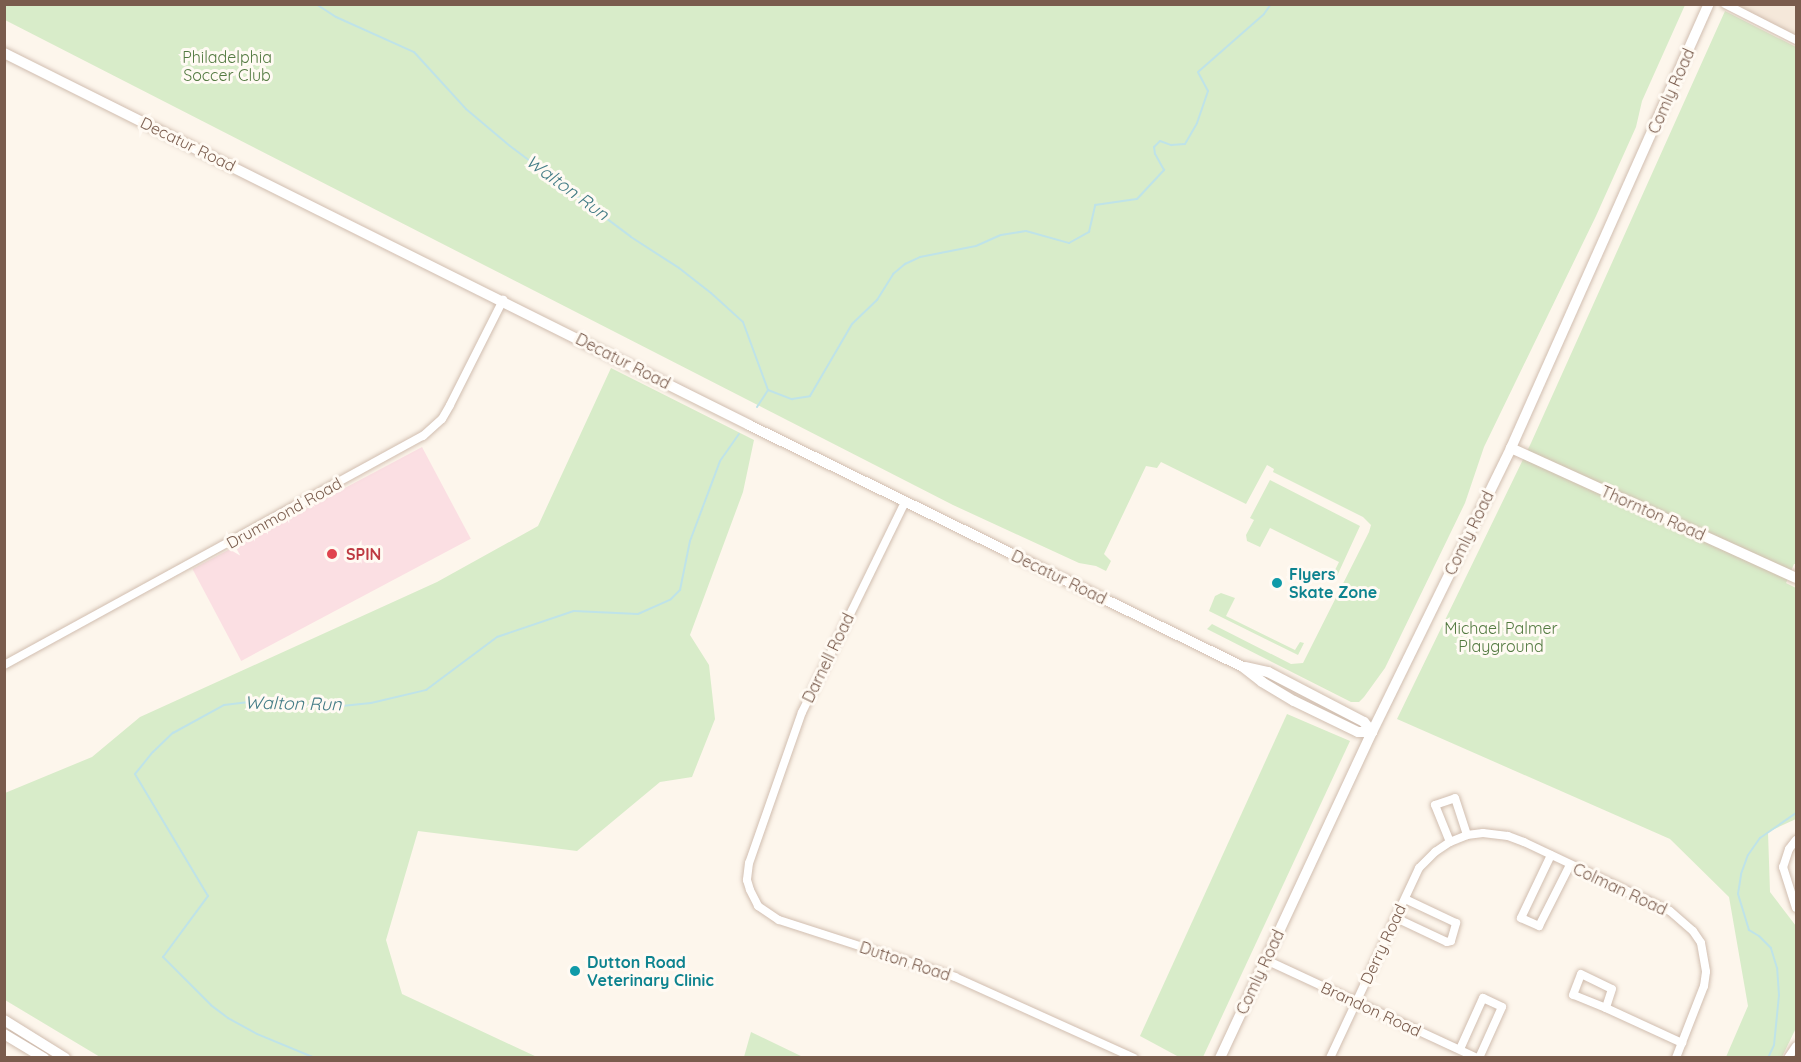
<!DOCTYPE html>
<html>
<head>
<meta charset="utf-8">
<style>
  body { margin:0 }
  #map { position:relative; width:1801px; height:1062px; overflow:hidden; background:#fdf6ec; font-family:Quicksand,sans-serif }
  div>[style] { position:absolute }
  .residential>* { inset:0; background:#f5e8da }
  .medical>* { inset:0; background:#fbdfe3; transform-origin:0 0 }
  .green>* { inset:0; background:#d8ecc9 }
  .stream>* { height:2px; margin:-1px; padding:0 1px; transform-origin:1px; border-radius:1px; background:#bfe3e8 }
  .roads { filter:drop-shadow(0 0 2px #d1beb0) drop-shadow(0 0 2px #d1beb0) }
  .street>* { height:8px; margin:-4px; padding:0 4px; transform-origin:4px; border-radius:4px; background:#fff }
  .secondary>* { height:10px; margin:-5px; padding:0 5px; transform-origin:5px; border-radius:5px; background:#fff }
  .dots>* { width:16px; height:16px; translate:-50% -50%; box-sizing:border-box; border:3px solid #fffaf3; border-radius:50% }
  span { translate:-50% -50%; white-space:nowrap; text-align:center; line-height:1.15; -webkit-text-stroke:6px #fffaf3; paint-order:stroke }
  .park-label { font-size:16px; color:#537a41 }
  .street-label { font-size:16px; color:#7a5c4d }
  .health-label { font-size:16px; color:#be3a42; font-weight:700 }
  .left { translate:0 -50%; text-align:left }
  .culture-label { font-size:16px; color:#0d838f; font-weight:700 }
  .water-label { font-size:18px; color:#437c86; font-style:italic }
  .frame { position:absolute; inset:0; border:6px solid #7a5c4d; pointer-events:none }
</style>
</head>
<body>
<div id="map">
  <div class="residential">
    <div style="clip-path:polygon(1725px 5px,1796px 5px,1796px 39px)"></div>
  </div>
  <div class="medical">
    <div style="left:422px;top:447px;width:104px;height:260px;rotate:62deg"></div>
  </div>
  <div class="green">
    <div style="clip-path:polygon(4px 5px,5px 4px,1685px 5px,1642px 101px,1636px 127px,1596px 216px,1484px 447px,1465px 503px,1385px 668px,1364px 697px,1359px 702px,1351px 702px,1207px 629px,1212px 624px,1291px 664px,1303px 663px,1369px 532px,1371px 525px,1363px 517px,1273px 472px,1274px 469px,1267px 465px,1246px 504px,1161px 462px,1157px 468px,1146px 466px,1104px 554px,1111px 561px,1106px 571px,1096px 566px,1079px 563px,953px 505px,5px 20px)"></div>
    <div style="clip-path:polygon(1725px 11px,1796px 47px,1796px 564px,1794px 564px,1786px 583px,1796px 588px,1796px 819px,1768px 832px,1770px 892px,1796px 926px,1796px 1028px,1782px 1057px,1726px 1057px,1748px 1006px,1729px 897px,1670px 839px,1397px 719px,1531px 443px)"></div>
    <div style="clip-path:polygon(611px 368px,754px 440px,743px 492px,690px 635px,709px 665px,715px 719px,692px 777px,660px 782px,577px 851px,418px 831px,386px 940px,402px 994px,537px 1057px,100px 1057px,5px 1000px,5px 793px,92px 757px,140px 717px,437px 582px,538px 526px)"></div>
    <div style="clip-path:polygon(1270px 480px,1360px 526px,1337px 576px,1333px 574px,1339px 562px,1270px 528px,1260px 547px,1247px 541px,1246px 535px,1254px 520px,1250px 518px)"></div>
    <div style="clip-path:polygon(1221px 593px,1235px 598px,1226px 616px,1295px 650px,1300px 642px,1304px 643px,1298px 655px,1209px 611px,1215px 596px)"></div>
    <div style="clip-path:polygon(1287px 714px,1350px 741px,1203px 1057px,1179px 1057px,1140px 1036px)"></div>
    <div style="clip-path:polygon(751px 1032px,803px 1057px,744px 1057px)"></div>
  </div>
  <div class="stream">
    <div style="left:316px;top:4px;width:24px;rotate:33deg"></div>
    <div style="left:336px;top:17px;width:85px;rotate:24.2deg"></div>
    <div style="left:414px;top:52px;width:77px;rotate:47.6deg"></div>
    <div style="left:466px;top:109px;width:57px;rotate:40.1deg"></div>
    <div style="left:510px;top:146px;width:151px;rotate:36.9deg"></div>
    <div style="left:631px;top:237px;width:57px;rotate:32.9deg"></div>
    <div style="left:679px;top:268px;width:41px;rotate:38deg"></div>
    <div style="left:711px;top:293px;width:43px;rotate:42.2deg"></div>
    <div style="left:743px;top:322px;width:72px;rotate:69.8deg"></div>
    <div style="left:768px;top:390px;width:26px;rotate:21deg"></div>
    <div style="left:792px;top:399px;width:18px;rotate:-9deg"></div>
    <div style="left:810px;top:396px;width:83px;rotate:-59.7deg"></div>
    <div style="left:852px;top:324px;width:35px;rotate:-44deg"></div>
    <div style="left:877px;top:300px;width:31px;rotate:-58deg"></div>
    <div style="left:893px;top:274px;width:16px;rotate:-40deg"></div>
    <div style="left:905px;top:264px;width:17px;rotate:-25deg"></div>
    <div style="left:920px;top:257px;width:57px;rotate:-11.1deg"></div>
    <div style="left:976px;top:246px;width:27px;rotate:-24deg"></div>
    <div style="left:1001px;top:235px;width:25px;rotate:-9deg"></div>
    <div style="left:1026px;top:231px;width:45px;rotate:15.6deg"></div>
    <div style="left:1069px;top:243px;width:23px;rotate:-29deg"></div>
    <div style="left:1089px;top:232px;width:28px;rotate:-77deg"></div>
    <div style="left:1095px;top:205px;width:42px;rotate:-8.1deg"></div>
    <div style="left:1137px;top:199px;width:40px;rotate:-47deg"></div>
    <div style="left:1164px;top:170px;width:18px;rotate:-119deg"></div>
    <div style="left:1155px;top:154px;width:7px;rotate:-98deg"></div>
    <div style="left:1154px;top:147px;width:8px;rotate:-45deg"></div>
    <div style="left:1160px;top:141px;width:12px;rotate:20deg"></div>
    <div style="left:1171px;top:145px;width:14px;rotate:-4deg"></div>
    <div style="left:1185px;top:144px;width:24px;rotate:-60deg"></div>
    <div style="left:1197px;top:123px;width:34px;rotate:-71deg"></div>
    <div style="left:1208px;top:91px;width:21px;rotate:-118deg"></div>
    <div style="left:1198px;top:72px;width:88px;rotate:-41.3deg"></div>
    <div style="left:1264px;top:14px;width:12px;rotate:-55deg"></div>
    <div style="left:757px;top:407px;width:20px;rotate:-57deg"></div>
    <div style="left:315px;top:1058px;width:63px;rotate:-157.5deg"></div>
    <div style="left:257px;top:1034px;width:33px;rotate:-151deg"></div>
    <div style="left:228px;top:1018px;width:21px;rotate:-143deg"></div>
    <div style="left:211px;top:1005px;width:68px;rotate:-135deg"></div>
    <div style="left:163px;top:957px;width:76px;rotate:-53.6deg"></div>
    <div style="left:208px;top:896px;width:142px;rotate:-120.9deg"></div>
    <div style="left:135px;top:774px;width:28px;rotate:-51deg"></div>
    <div style="left:153px;top:752px;width:28px;rotate:-44deg"></div>
    <div style="left:173px;top:733px;width:58px;rotate:-28.8deg"></div>
    <div style="left:224px;top:705px;width:23px;rotate:-7deg"></div>
    <div style="left:247px;top:702px;width:85px;rotate:3.4deg"></div>
    <div style="left:332px;top:707px;width:39px;rotate:-6deg"></div>
    <div style="left:371px;top:703px;width:57px;rotate:-13.3deg"></div>
    <div style="left:426px;top:690px;width:89px;rotate:-36.7deg"></div>
    <div style="left:497px;top:637px;width:81px;rotate:-18.7deg"></div>
    <div style="left:574px;top:611px;width:64px;rotate:2.7deg"></div>
    <div style="left:638px;top:614px;width:36px;rotate:-24deg"></div>
    <div style="left:671px;top:599px;width:13px;rotate:-45deg"></div>
    <div style="left:680px;top:590px;width:50px;rotate:-78.5deg"></div>
    <div style="left:690px;top:541px;width:85px;rotate:-69.4deg"></div>
    <div style="left:720px;top:461px;width:33px;rotate:-55deg"></div>
    <div style="left:1768px;top:1058px;width:14px;rotate:-65deg"></div>
    <div style="left:1774px;top:1045px;width:50px;rotate:-84.3deg"></div>
    <div style="left:1779px;top:995px;width:27px;rotate:-94deg"></div>
    <div style="left:1777px;top:968px;width:21px;rotate:-107deg"></div>
    <div style="left:1771px;top:948px;width:17px;rotate:-135deg"></div>
    <div style="left:1759px;top:936px;width:12px;rotate:-149deg"></div>
    <div style="left:1749px;top:930px;width:38px;rotate:-107deg"></div>
    <div style="left:1738px;top:894px;width:20px;rotate:-81deg"></div>
    <div style="left:1741px;top:874px;width:20px;rotate:-70deg"></div>
    <div style="left:1748px;top:855px;width:21px;rotate:-55deg"></div>
    <div style="left:1760px;top:838px;width:44px;rotate:-34.8deg"></div>
  </div>
  <div class="roads">
    <div class="street">
      <div style="left:1725px;top:4px;width:80px;rotate:26.9deg"></div>
      <div style="left:905px;top:502px;width:234px;rotate:116.1deg"></div>
      <div style="left:802px;top:712px;width:160px;rotate:109.3deg"></div>
      <div style="left:749px;top:863px;width:17px;rotate:97deg"></div>
      <div style="left:747px;top:880px;width:10px;rotate:73deg"></div>
      <div style="left:750px;top:890px;width:18px;rotate:63deg"></div>
      <div style="left:758px;top:906px;width:25px;rotate:34deg"></div>
      <div style="left:779px;top:920px;width:185px;rotate:17.9deg"></div>
      <div style="left:955px;top:977px;width:196px;rotate:24.3deg"></div>
      <div style="left:4px;top:665px;width:477px;rotate:-28.7deg"></div>
      <div style="left:423px;top:436px;width:25px;rotate:-42deg"></div>
      <div style="left:442px;top:419px;width:16px;rotate:-60deg"></div>
      <div style="left:450px;top:405px;width:118px;rotate:-63.2deg"></div>
      <div style="left:1796px;top:840px;width:11px;rotate:128deg"></div>
      <div style="left:1789px;top:849px;width:19px;rotate:108deg"></div>
      <div style="left:1783px;top:867px;width:43px;rotate:72.4deg"></div>
      <div style="left:1450px;top:842px;width:40px;rotate:-112deg"></div>
      <div style="left:1435px;top:805px;width:21px;rotate:-19deg"></div>
      <div style="left:1455px;top:798px;width:39px;rotate:72deg"></div>
      <div style="left:1551px;top:855px;width:70px;rotate:115.5deg"></div>
      <div style="left:1521px;top:918px;width:20px;rotate:24deg"></div>
      <div style="left:1539px;top:926px;width:68px;rotate:-63.1deg"></div>
      <div style="left:1396px;top:918px;width:56px;rotate:25.2deg"></div>
      <div style="left:1447px;top:942px;width:4px;rotate:-14deg"></div>
      <div style="left:1451px;top:941px;width:19px;rotate:-74deg"></div>
      <div style="left:1456px;top:923px;width:56px;rotate:-154.8deg"></div>
      <div style="left:1266px;top:960px;width:233px;rotate:24.9deg"></div>
      <div style="left:1581px;top:974px;width:34px;rotate:26deg"></div>
      <div style="left:1612px;top:989px;width:20px;rotate:108deg"></div>
      <div style="left:1606px;top:1008px;width:35px;rotate:-158deg"></div>
      <div style="left:1573px;top:995px;width:22px;rotate:-69deg"></div>
      <div style="left:1606px;top:1008px;width:84px;rotate:24.7deg"></div>
      <div style="left:1460px;top:1049px;width:56px;rotate:-65.7deg"></div>
      <div style="left:1483px;top:998px;width:21px;rotate:25deg"></div>
      <div style="left:1502px;top:1007px;width:56px;rotate:114.3deg"></div>
      <div style="left:1330px;top:1058px;width:210px;rotate:-64.9deg"></div>
      <div style="left:1419px;top:868px;width:23px;rotate:-45deg"></div>
      <div style="left:1435px;top:852px;width:18px;rotate:-34deg"></div>
      <div style="left:1450px;top:842px;width:18px;rotate:-22deg"></div>
      <div style="left:1467px;top:835px;width:16px;rotate:-7deg"></div>
      <div style="left:1483px;top:833px;width:25px;rotate:7deg"></div>
      <div style="left:1508px;top:836px;width:17px;rotate:21deg"></div>
      <div style="left:1524px;top:842px;width:161px;rotate:25.3deg"></div>
      <div style="left:1670px;top:911px;width:30px;rotate:41deg"></div>
      <div style="left:1693px;top:931px;width:14px;rotate:56deg"></div>
      <div style="left:1701px;top:943px;width:29px;rotate:80deg"></div>
      <div style="left:1706px;top:972px;width:14px;rotate:98deg"></div>
      <div style="left:1704px;top:986px;width:77px;rotate:111.3deg"></div>
      <div style="left:1788px;top:1058px;width:14px;rotate:-56deg"></div>
    </div>
    <div class="secondary">
      <div style="left:4px;top:53px;width:833px;rotate:26.53deg"></div>
      <div style="left:749px;top:425px;width:550px;rotate:26.1deg"></div>
      <div style="left:1243px;top:667px;width:24px;rotate:38deg"></div>
      <div style="left:1262px;top:682px;width:37px;rotate:31deg"></div>
      <div style="left:1294px;top:701px;width:71px;rotate:25.8deg"></div>
      <div style="left:1358px;top:732px;width:14px"></div>
      <div style="left:1511px;top:448px;width:313px;rotate:24.5deg"></div>
      <div style="left:1246px;top:667px;width:23px;rotate:13deg"></div>
      <div style="left:1268px;top:672px;width:108px;rotate:27.5deg"></div>
      <div style="left:1364px;top:722px;width:13px;rotate:51deg"></div>
      <div style="left:4px;top:1020px;width:72px;rotate:31.9deg"></div>
      <div style="left:4px;top:1034px;width:47px;rotate:31deg"></div>
      <div style="left:1220px;top:1058px;width:360px;rotate:-65deg"></div>
      <div style="left:1372px;top:732px;width:316px;rotate:-63.9deg"></div>
      <div style="left:1511px;top:448px;width:486px;rotate:-66deg"></div>
    </div>
  </div>
  <div class="dots">
    <div style="left:332px;top:554px;background:#e0444e"></div>
    <div style="left:1277px;top:583px;background:#0f9aa8"></div>
    <div style="left:575px;top:971px;background:#0f9aa8"></div>
  </div>
  <div class="park-label">
    <span style="left:227px;top:66px">Philadelphia<br>Soccer Club</span>
    <span style="left:1501px;top:637px">Michael Palmer<br>Playground</span>
  </div>
  <div class="street-label">
    <span style="left:1671px;top:91px;rotate:-66deg">Comly Road</span>
    <span style="left:188px;top:144px;rotate:26deg">Decatur Road</span>
    <span style="left:623px;top:361px;rotate:27deg">Decatur Road</span>
    <span style="left:284px;top:513px;rotate:-29deg">Drummond Road</span>
    <span style="left:1653px;top:513px;rotate:24deg">Thornton Road</span>
    <span style="left:1469px;top:533px;rotate:-64deg">Comly Road</span>
    <span style="left:1059px;top:577px;rotate:26deg">Decatur Road</span>
    <span style="left:828px;top:658px;rotate:-64deg">Darnell Road</span>
    <span style="left:1620px;top:889px;rotate:25deg">Colman Road</span>
    <span style="left:1383px;top:944px;rotate:-65deg">Derry Road</span>
    <span style="left:905px;top:961px;rotate:18deg">Dutton Road</span>
    <span style="left:1260px;top:972px;rotate:-65deg">Comly Road</span>
    <span style="left:1371px;top:1009px;rotate:25deg">Brandon Road</span>
  </div>
  <div class="health-label">
    <span class="left" style="left:346px;top:554px">SPIN</span>
  </div>
  <div class="culture-label">
    <span class="left" style="left:1289px;top:583px">Flyers<br>Skate Zone</span>
    <span class="left" style="left:587px;top:971px">Dutton Road<br>Veterinary Clinic</span>
  </div>
  <div class="water-label">
    <span style="left:567px;top:188px;rotate:36deg">Walton Run</span>
    <span style="left:293px;top:704px;rotate:1deg">Walton Run</span>
  </div>
  <div class="frame"></div>
</div>
</body>
</html>
